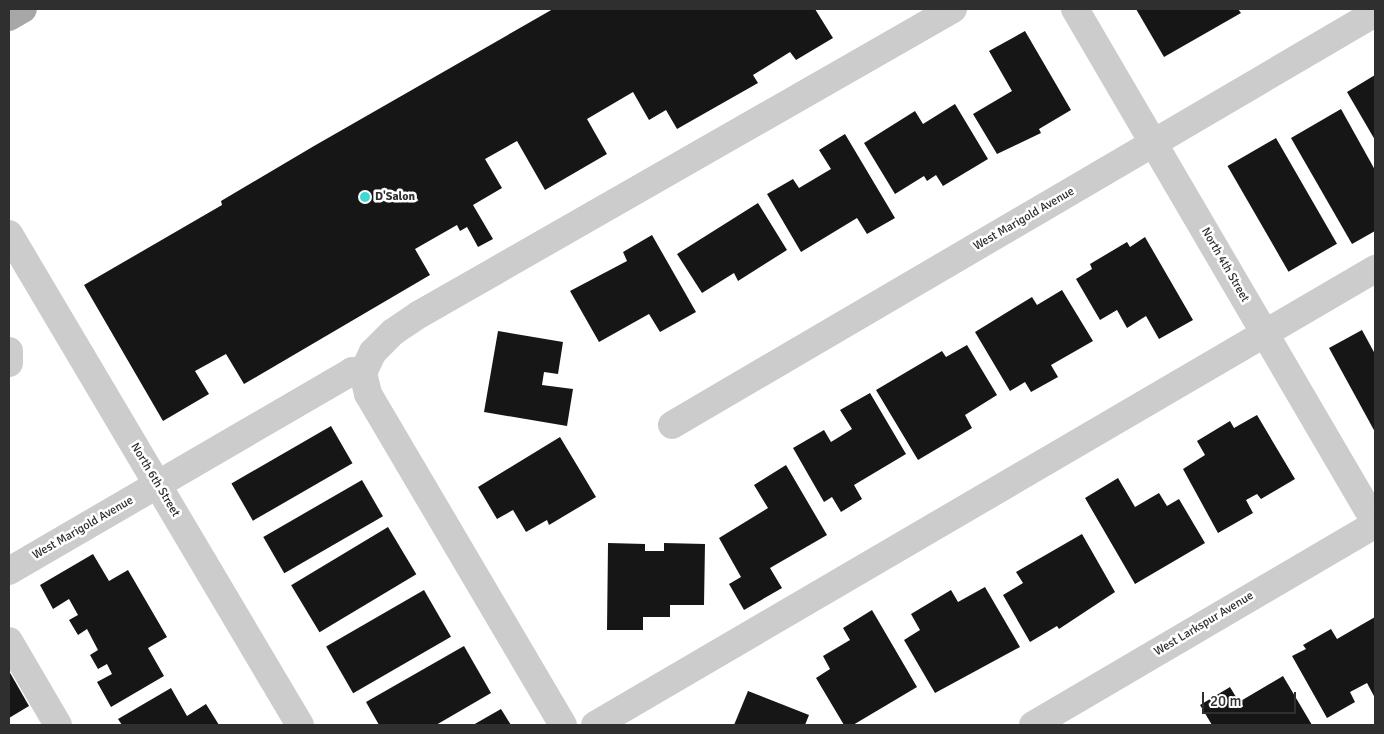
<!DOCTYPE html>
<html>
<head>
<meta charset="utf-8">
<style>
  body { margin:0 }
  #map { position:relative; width:1384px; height:734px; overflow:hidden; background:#fff; font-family:Signika,sans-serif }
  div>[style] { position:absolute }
  .building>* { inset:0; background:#161616; transform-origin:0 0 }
  .minor>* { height:28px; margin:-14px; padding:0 14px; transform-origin:14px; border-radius:14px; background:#ccc }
  .major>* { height:28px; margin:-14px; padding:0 14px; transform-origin:14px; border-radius:14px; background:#a7a7a7 }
  .dots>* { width:14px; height:14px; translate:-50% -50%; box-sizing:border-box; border:2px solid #fff; border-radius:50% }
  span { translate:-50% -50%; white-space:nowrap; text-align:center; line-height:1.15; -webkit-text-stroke:5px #fff; paint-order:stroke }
  .poi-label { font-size:12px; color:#2f2f2f; font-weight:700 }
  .left { translate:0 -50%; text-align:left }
  .street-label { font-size:12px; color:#2f2f2f }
  .frame { position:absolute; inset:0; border:10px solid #2f2f2f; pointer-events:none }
  .scale { position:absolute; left:1202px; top:692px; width:94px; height:22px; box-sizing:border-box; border:2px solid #2f2f2f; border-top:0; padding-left:6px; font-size:15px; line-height:18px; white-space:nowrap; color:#2f2f2f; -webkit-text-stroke:4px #fff; paint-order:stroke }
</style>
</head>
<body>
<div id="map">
  <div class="building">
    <div style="clip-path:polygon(553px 9px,815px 9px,833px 38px,796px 60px,790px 52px,753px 75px,758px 83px,677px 129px,666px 110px,649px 120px,633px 92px,587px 119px,607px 154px,545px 190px,517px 141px,485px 159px,502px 188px,473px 205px,493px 239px,478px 247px,467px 227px,460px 231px,457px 225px,415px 249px,430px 275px,244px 384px,226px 354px,195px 371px,209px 394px,163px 421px,84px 285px,222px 205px,221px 201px,314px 146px)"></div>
    <div style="clip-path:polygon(1136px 9px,1238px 9px,1241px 13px,1164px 57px)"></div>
    <div style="clip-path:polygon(1025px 31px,1071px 110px,1039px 129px,1041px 133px,997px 154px,973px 114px,1012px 91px,989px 51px)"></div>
    <div style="clip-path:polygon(1375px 75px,1375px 140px,1347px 92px)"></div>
    <div style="clip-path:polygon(955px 104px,988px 159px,943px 186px,936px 175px,927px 181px,924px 176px,895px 194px,864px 143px,915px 111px,923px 124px)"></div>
    <div style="clip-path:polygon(1341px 109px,1375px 170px,1375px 231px,1352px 244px,1291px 138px)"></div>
    <div style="clip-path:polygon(845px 134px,895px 218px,867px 234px,857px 218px,801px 252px,767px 194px,793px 179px,799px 188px,831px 169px,819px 150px)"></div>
    <div style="left:1276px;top:138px;width:122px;height:56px;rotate:60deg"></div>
    <div style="clip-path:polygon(758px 203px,787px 250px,738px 281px,734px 273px,702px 293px,677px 254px)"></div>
    <div style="clip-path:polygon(652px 235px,696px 312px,660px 332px,649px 314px,599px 342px,570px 291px,627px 261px,623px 252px)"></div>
    <div style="clip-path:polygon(1145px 237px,1193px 320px,1159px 339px,1146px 316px,1127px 328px,1117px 310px,1100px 320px,1076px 279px,1092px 269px,1090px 264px,1127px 242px,1130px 247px)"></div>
    <div style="clip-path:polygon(1062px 290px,1093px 341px,1051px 365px,1058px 377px,1031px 392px,1025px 382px,1010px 391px,975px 332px,1032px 297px,1037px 305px)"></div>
    <div style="clip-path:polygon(1362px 330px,1375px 354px,1375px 432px,1329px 348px)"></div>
    <div style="clip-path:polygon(498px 331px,563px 342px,558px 374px,544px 372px,542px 385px,573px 389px,567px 426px,484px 412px)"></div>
    <div style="clip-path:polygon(967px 345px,997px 395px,965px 415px,972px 428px,918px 460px,876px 390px,942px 351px,946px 357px)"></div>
    <div style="clip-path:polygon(870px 393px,906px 454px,854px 485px,862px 499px,841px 512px,832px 497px,824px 502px,793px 448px,824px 430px,831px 442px,852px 429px,840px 410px)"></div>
    <div style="clip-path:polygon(1257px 415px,1295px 479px,1261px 499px,1257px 494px,1246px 500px,1253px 513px,1218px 533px,1183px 469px,1205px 455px,1197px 441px,1230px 421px,1234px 428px)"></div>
    <div style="left:331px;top:426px;width:43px;height:115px;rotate:60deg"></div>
    <div style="clip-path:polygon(560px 437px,596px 497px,549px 525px,547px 520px,526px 532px,513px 510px,497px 519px,478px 487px)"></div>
    <div style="clip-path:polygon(786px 465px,827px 535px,770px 568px,782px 588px,744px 610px,729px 584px,741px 577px,719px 538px,768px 508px,754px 485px)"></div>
    <div style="clip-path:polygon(1118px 478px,1135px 507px,1159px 493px,1167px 506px,1179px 499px,1205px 543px,1135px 584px,1085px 498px)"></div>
    <div style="left:362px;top:480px;width:42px;height:114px;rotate:60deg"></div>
    <div style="left:388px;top:527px;width:55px;height:113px;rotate:59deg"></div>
    <div style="clip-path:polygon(1082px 534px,1115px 592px,1059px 629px,1057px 626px,1030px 642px,1003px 595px,1023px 583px,1016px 572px)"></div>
    <div style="clip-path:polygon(608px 543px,645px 544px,645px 551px,664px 551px,664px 543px,705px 544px,704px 605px,670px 605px,670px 617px,643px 617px,643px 630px,607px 630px)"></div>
    <div style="clip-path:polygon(93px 554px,109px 581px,128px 570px,167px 637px,148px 648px,164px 676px,111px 707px,97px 682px,112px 674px,107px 664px,98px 669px,90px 655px,98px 650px,87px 629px,78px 635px,69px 620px,78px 615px,69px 599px,53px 609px,40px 585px)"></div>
    <div style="clip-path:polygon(985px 587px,1020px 647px,935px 693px,904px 640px,920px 630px,911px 614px,951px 590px,958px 602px)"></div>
    <div style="left:424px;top:590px;width:54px;height:113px;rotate:60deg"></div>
    <div style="clip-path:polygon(872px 610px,917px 687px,853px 725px,844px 725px,816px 678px,830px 669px,823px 656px,850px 640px,843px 628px)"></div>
    <div style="clip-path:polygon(1375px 617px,1375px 698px,1367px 683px,1350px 692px,1355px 702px,1327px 718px,1292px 656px,1306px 649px,1303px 645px,1331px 629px,1337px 639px)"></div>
    <div style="clip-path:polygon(464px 646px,491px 693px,436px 725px,379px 725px,366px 702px)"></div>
    <div style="clip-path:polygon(9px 671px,29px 706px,9px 718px)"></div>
    <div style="clip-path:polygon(1283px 676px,1312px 725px,1212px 725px,1200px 705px,1230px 687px,1239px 702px)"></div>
    <div style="clip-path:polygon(171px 688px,187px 716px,206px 704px,219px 725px,122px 725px,118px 719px)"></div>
    <div style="clip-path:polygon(748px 691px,809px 715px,805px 725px,734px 725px)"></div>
    <div style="clip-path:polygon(501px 709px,511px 725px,473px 725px)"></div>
  </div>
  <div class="minor">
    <div style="left:1075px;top:9px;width:594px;rotate:59.68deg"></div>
    <div style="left:9px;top:234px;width:571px;rotate:59.35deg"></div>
    <div style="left:9px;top:351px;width:12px;rotate:90deg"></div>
    <div style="left:672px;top:425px;width:815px;rotate:-30.37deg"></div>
    <div style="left:9px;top:571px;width:397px;rotate:-30.2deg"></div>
    <div style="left:352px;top:371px;width:11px;rotate:10deg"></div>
    <div style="left:9px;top:641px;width:97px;rotate:59.7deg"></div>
    <div style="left:563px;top:725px;width:384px;rotate:-120.5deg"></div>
    <div style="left:368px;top:394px;width:22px;rotate:-103deg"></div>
    <div style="left:363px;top:373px;width:23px;rotate:-65deg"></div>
    <div style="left:373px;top:352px;width:28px;rotate:-45deg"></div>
    <div style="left:393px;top:332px;width:32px;rotate:-34deg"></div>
    <div style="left:420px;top:314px;width:614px;rotate:-29.78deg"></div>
    <div style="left:595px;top:725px;width:904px;rotate:-30.31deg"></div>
    <div style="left:1033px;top:725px;width:397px;rotate:-30.4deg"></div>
  </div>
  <div class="major">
    <div style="left:9px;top:17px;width:16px;rotate:-30deg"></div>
  </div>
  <div class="dots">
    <div style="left:365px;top:197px;background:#40d8d5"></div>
  </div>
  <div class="poi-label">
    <span class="left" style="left:375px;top:197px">D'Salon</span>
  </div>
  <div class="street-label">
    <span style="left:1024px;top:219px;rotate:-30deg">West Marigold Avenue</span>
    <span style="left:1225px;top:265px;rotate:60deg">North 4th Street</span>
    <span style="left:155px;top:480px;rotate:59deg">North 6th Street</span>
    <span style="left:83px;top:528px;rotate:-30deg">West Marigold Avenue</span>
    <span style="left:1204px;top:624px;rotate:-31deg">West Larkspur Avenue</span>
  </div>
  <div class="frame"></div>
  <div class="scale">20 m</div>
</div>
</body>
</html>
